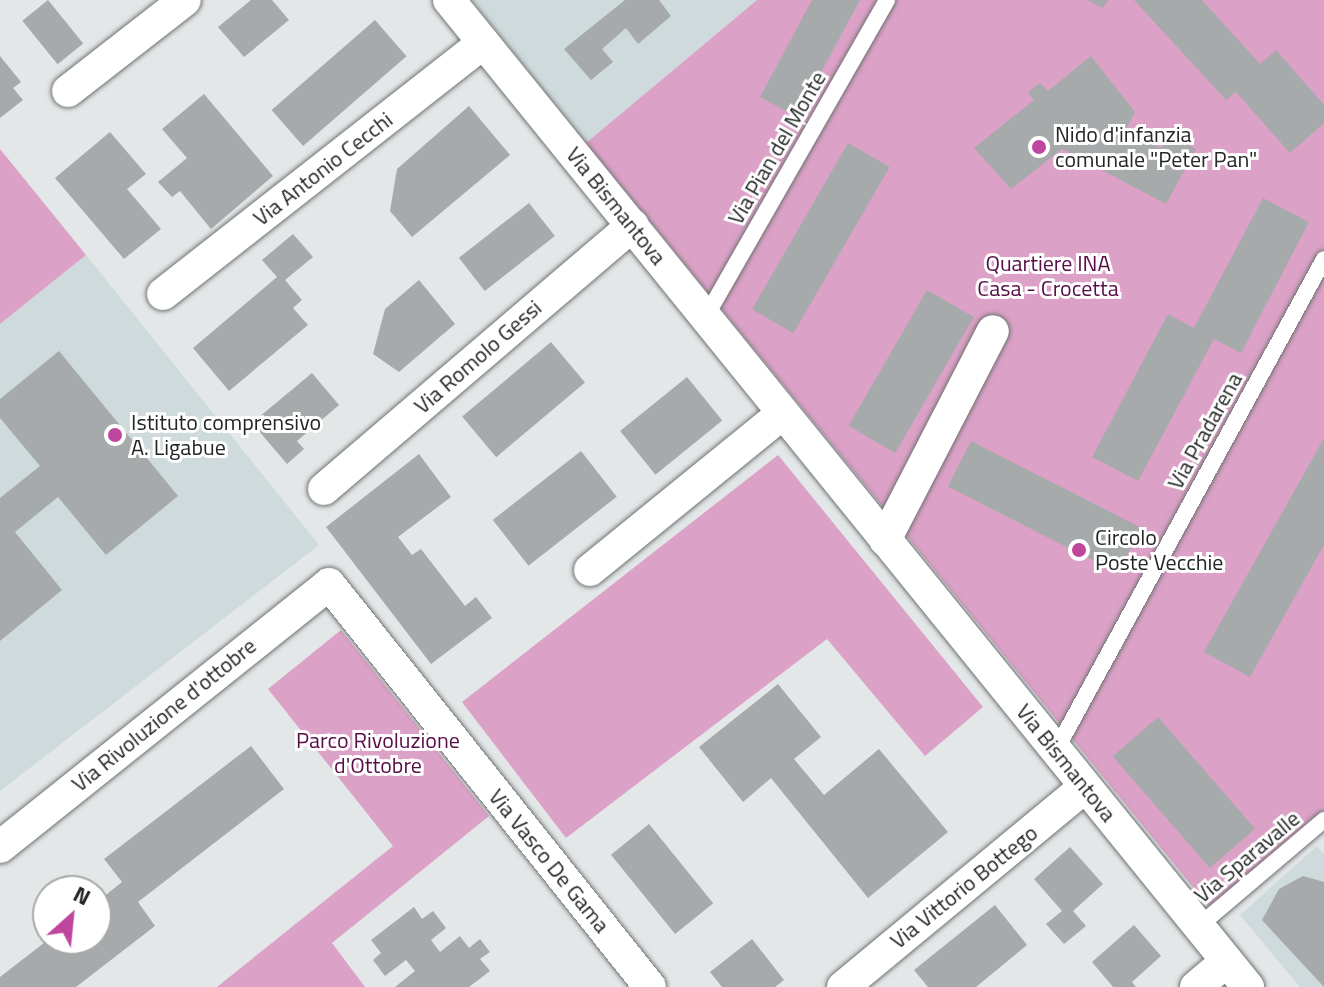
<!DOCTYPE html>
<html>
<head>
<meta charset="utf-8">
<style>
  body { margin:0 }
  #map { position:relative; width:1324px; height:987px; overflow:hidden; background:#e3e7e7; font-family:"Titillium Web",sans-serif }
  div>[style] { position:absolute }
  .built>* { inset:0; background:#cedadb }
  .green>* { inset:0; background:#dca1c7 }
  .building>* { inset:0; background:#a6aaaa; transform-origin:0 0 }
  .roads { filter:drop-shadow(0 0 2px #707373) drop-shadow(0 0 2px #707373) }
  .lane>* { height:16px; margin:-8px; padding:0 8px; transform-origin:8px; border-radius:8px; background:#fff }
  .street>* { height:32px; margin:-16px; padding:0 16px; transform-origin:16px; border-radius:16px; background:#fff }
  .dots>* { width:22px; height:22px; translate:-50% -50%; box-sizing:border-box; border:4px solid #fff; border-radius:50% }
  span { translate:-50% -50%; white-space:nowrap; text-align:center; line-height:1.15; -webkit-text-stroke:6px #fff; paint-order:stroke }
  .poi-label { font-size:22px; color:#242626 }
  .left { translate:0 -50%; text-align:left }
  .street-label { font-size:22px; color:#242626 }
  .park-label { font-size:22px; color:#580d46 }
  .north { position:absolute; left:32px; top:875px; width:80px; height:80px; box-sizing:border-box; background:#fff; border:2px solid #a7a8a8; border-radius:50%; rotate:27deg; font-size:22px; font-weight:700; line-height:32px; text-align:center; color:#242626 }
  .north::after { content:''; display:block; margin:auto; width:28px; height:36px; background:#be479d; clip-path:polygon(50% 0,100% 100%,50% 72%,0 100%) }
</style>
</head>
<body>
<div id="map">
  <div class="built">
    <div style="clip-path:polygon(472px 0,757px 0,586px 143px)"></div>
    <div style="clip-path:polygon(86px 255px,319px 545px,0 791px,0 324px)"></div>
    <div style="clip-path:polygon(1317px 846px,1324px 854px,1324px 987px,1300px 987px,1240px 915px)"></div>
  </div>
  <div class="green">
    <div style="clip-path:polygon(757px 0,1324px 0,1324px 820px,1215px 914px,586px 143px)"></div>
    <div style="clip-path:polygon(0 149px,86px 255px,0 324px)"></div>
    <div style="clip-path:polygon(778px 455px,983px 707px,925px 756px,827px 639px,566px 838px,462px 702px)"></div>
    <div style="clip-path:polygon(341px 630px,489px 816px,332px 943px,365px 987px,217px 987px,393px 846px,268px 689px)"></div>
  </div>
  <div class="building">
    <div style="left:48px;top:0;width:56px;height:33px;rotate:51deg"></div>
    <div style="clip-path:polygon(251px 0,272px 0,289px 20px,244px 57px,218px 27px)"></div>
    <div style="clip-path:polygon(625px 0,659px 0,671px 16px,638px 44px,626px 28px,602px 49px,613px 62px,591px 80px,564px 49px)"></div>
    <div style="clip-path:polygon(812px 0,860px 0,797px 117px,760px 97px)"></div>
    <div style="clip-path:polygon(1087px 0,1108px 0,1103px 8px)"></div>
    <div style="clip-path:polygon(1134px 0,1202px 0,1260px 64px,1276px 50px,1324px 105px,1324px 123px,1290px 153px,1236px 92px,1226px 100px)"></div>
    <div style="left:375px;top:20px;width:48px;height:137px;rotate:49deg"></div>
    <div style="clip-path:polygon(0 56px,21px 82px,13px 88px,23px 100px,0 118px)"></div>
    <div style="clip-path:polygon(1091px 56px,1135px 112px,1125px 131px,1160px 148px,1175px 137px,1196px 149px,1166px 204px,1062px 149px,1011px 189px,974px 148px,1034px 100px,1028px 92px,1040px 83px,1048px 91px)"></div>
    <div style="clip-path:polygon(204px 94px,273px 176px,211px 229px,180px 191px,172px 197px,158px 182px,187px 158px,162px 129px)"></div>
    <div style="clip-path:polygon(469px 106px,510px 155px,412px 237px,390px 211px,397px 169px)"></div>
    <div style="clip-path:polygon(110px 132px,146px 174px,127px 189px,161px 229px,124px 259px,55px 178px)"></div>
    <div style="left:848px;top:143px;width:48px;height:192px;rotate:30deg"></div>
    <div style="clip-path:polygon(1263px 198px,1309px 222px,1241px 353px,1214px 339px,1138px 481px,1092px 457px,1168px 314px,1194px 328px)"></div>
    <div style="left:529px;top:203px;width:42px;height:89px;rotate:52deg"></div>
    <div style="clip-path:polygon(293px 234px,313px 257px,285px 280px,302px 300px,293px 308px,308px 325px,229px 391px,193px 348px,277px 277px,262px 260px)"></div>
    <div style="clip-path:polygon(419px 280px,455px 324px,399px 372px,373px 354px,385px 309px)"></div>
    <div style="left:927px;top:290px;width:54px;height:157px;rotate:30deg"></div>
    <div style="left:551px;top:342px;width:53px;height:116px;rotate:50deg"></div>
    <div style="clip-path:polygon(59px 351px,178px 496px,106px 555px,58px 497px,15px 532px,62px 590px,0 641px,0 498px,40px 466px,0 418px,0 399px)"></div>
    <div style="clip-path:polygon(312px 373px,339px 405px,297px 441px,304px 449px,287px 464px,252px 423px)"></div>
    <div style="left:687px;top:377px;width:56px;height:86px;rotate:51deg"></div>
    <div style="clip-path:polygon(1324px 438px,1324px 545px,1250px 677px,1204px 652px)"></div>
    <div style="left:971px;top:441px;width:191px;height:51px;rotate:27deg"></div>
    <div style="left:581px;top:451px;width:58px;height:112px;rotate:52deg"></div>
    <div style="clip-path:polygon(419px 454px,451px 497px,398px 537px,412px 555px,421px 549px,465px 606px,476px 597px,492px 618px,431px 664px,326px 527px)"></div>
    <div style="clip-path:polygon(778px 684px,821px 737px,794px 759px,824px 795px,879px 749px,948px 832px,868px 898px,771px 778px,743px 802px,699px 747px)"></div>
    <div style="left:1158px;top:717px;width:148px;height:60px;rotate:49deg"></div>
    <div style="clip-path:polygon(251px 746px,284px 789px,138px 902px,155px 926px,76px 987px,0 987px,0 977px,49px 939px,96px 939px,96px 903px,122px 882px,104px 859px)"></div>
    <div style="left:649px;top:824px;width:102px;height:49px;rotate:51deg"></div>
    <div style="clip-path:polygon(1070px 847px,1103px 884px,1073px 911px,1086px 926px,1064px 944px,1046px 924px,1062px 911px,1034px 879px)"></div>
    <div style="clip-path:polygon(1303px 876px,1324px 882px,1324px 987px,1262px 920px,1279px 889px)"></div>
    <div style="clip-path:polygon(995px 905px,1027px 945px,976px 987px,928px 987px,914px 970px)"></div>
    <div style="clip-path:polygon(414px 907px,422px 919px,433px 911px,446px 928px,431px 940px,440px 952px,460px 936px,469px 948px,480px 939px,490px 952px,480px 959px,490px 971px,469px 987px,395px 987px,415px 971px,406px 960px,385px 976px,373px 960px,381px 953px,371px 940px)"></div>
    <div style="clip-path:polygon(1134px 925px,1161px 956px,1132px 982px,1136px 987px,1113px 987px,1092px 962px)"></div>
    <div style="clip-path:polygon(752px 939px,784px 980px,775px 987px,722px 987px,710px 972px)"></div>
  </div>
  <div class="roads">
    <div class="lane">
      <div style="left:705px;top:318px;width:366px;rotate:-60.2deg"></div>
      <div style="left:1056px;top:750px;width:559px;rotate:-61.37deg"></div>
      <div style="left:1199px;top:926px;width:164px;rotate:-40.3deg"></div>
    </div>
    <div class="street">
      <div style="left:449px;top:0;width:1270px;rotate:51.01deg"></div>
      <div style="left:68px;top:91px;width:148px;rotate:-37.9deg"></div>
      <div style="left:163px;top:294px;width:407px;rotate:-38.1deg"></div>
      <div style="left:324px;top:489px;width:406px;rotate:-40.5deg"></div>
      <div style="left:885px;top:540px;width:235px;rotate:-62.7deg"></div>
      <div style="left:590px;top:570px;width:247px;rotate:-39.1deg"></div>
      <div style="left:0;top:847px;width:421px;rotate:-38.6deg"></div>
      <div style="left:329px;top:584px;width:515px;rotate:51.46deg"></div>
      <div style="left:843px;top:987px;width:314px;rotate:-39.6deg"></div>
      <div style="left:1196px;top:987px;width:40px;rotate:-40deg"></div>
    </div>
  </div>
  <div class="dots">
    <div style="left:1039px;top:147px;background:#be479d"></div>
    <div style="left:115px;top:435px;background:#be479d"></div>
    <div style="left:1079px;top:550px;background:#be479d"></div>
  </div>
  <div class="poi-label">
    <span class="left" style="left:1055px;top:147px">Nido d'infanzia<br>comunale "Peter Pan"</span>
    <span class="left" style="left:131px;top:435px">Istituto comprensivo<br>A. Ligabue</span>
    <span class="left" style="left:1095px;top:550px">Circolo<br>Poste Vecchie</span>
  </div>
  <div class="street-label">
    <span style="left:777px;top:148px;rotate:-60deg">Via Pian del Monte</span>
    <span style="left:323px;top:169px;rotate:-38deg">Via Antonio Cecchi</span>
    <span style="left:616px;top:206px;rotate:51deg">Via Bismantova</span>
    <span style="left:478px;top:357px;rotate:-41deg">Via Romolo Gessi</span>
    <span style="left:1205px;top:431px;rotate:-61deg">Via Pradarena</span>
    <span style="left:164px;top:715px;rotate:-39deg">Via Rivoluzione d'ottobre</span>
    <span style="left:1066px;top:763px;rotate:51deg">Via Bismantova</span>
    <span style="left:1247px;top:857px;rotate:-40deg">Via Sparavalle</span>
    <span style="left:549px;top:861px;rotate:51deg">Via Vasco De Gama</span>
    <span style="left:964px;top:887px;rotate:-39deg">Via Vittorio Bottego</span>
  </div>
  <div class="park-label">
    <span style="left:1048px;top:276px">Quartiere INA<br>Casa - Crocetta</span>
    <span style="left:378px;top:753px">Parco Rivoluzione<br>d'Ottobre</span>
  </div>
  <div class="north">N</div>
</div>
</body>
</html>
